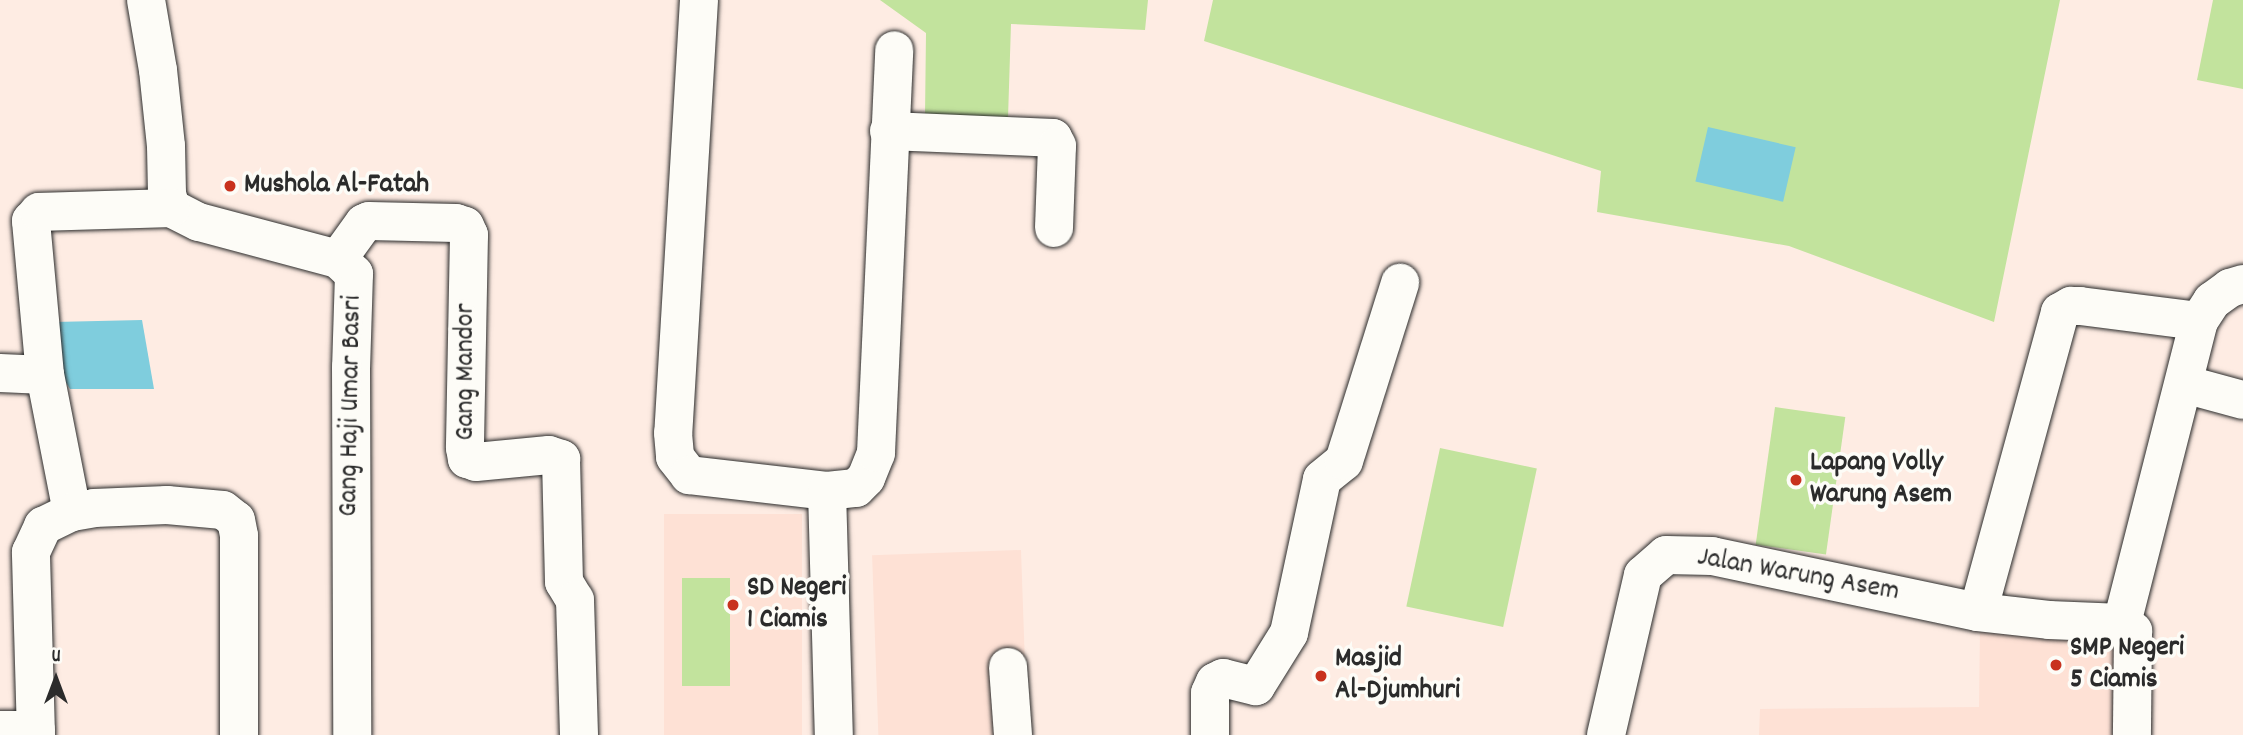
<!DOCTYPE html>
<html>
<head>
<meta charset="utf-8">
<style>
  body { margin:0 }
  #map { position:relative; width:2243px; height:735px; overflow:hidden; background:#feece3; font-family:Dekko,sans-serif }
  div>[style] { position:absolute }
  .built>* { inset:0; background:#fee1d5; transform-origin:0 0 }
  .green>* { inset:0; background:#c2e39d; transform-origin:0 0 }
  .water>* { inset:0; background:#7fcddd; transform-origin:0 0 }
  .roads { filter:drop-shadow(0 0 2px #2b2b2b) drop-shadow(0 0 2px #2b2b2b) }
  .minor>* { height:38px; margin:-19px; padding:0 19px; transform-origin:19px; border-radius:19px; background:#fdfcf7 }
  .dots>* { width:19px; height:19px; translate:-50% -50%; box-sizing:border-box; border:4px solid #fdfcf7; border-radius:50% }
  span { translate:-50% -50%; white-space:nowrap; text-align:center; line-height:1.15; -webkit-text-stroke:7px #fdfcf7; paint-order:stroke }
  .poi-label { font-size:28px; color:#2b2b2b; font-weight:700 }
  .left { translate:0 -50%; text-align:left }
  .street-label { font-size:28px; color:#2b2b2b }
  .north { position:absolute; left:21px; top:644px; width:70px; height:70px; -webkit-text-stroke:5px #fdfcf7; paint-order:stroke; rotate:0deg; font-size:19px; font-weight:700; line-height:28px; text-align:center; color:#2b2b2b }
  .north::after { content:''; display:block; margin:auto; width:24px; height:32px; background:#2b2b2b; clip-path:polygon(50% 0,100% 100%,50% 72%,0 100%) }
</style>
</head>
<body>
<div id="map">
  <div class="built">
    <div style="left:664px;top:514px;width:138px;height:221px"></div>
    <div style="left:1021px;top:550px;width:185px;height:149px;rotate:88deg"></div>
    <div style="clip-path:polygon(1980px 629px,2133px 631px,2132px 735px,1759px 735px,1760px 709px,1979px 707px)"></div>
  </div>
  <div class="green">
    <div style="clip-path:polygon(880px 0,1148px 0,1145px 30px,1011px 24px,1008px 118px,925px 115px,926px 33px)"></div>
    <div style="clip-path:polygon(1213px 0,2060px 0,1994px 322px,1789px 246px,1597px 212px,1601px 171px,1204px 41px)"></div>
    <div style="clip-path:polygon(2213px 0,2243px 0,2243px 89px,2197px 80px)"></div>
    <div style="left:1775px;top:407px;width:71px;height:139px;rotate:8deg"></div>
    <div style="left:1440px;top:448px;width:99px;height:162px;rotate:12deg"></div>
    <div style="left:682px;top:578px;width:48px;height:108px"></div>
  </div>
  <div class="water">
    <div style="left:1708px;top:127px;width:90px;height:56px;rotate:13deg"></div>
    <div style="clip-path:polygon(142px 320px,154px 389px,70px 389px,59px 371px,54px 322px)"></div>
  </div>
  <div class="roads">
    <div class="minor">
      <div style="left:146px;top:0;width:71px;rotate:80.3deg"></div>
      <div style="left:158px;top:70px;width:76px;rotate:84deg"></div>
      <div style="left:166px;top:146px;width:48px;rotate:88.8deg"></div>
      <div style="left:167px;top:194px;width:15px;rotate:74deg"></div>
      <div style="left:171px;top:208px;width:31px;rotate:27deg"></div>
      <div style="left:199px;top:222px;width:144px;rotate:14.9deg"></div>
      <div style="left:338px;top:259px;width:22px;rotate:43deg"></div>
      <div style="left:354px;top:274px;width:93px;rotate:91.8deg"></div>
      <div style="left:351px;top:367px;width:368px;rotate:89.8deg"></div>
      <div style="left:699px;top:0;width:434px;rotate:93.4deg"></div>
      <div style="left:673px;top:433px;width:24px;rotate:85deg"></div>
      <div style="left:675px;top:457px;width:23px;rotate:52deg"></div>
      <div style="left:689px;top:475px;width:139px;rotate:6.6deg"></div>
      <div style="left:827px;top:491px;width:244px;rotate:88.4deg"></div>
      <div style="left:889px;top:131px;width:164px;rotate:2.4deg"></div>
      <div style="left:1053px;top:138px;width:9px;rotate:63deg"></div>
      <div style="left:1057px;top:146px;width:82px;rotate:92.1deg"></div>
      <div style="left:338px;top:259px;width:44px;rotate:-54.2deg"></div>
      <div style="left:364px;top:223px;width:5px;rotate:-22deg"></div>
      <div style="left:369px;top:221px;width:87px;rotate:1.3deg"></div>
      <div style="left:456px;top:223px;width:9px;rotate:18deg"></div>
      <div style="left:465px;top:226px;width:10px;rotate:66deg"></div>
      <div style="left:469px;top:235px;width:213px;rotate:91.1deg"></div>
      <div style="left:465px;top:448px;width:11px;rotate:80deg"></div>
      <div style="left:467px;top:459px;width:9px;rotate:18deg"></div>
      <div style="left:476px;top:462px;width:73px;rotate:-5.5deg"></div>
      <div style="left:549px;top:455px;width:13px;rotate:18deg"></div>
      <div style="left:561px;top:459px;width:123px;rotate:88.6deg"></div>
      <div style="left:564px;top:582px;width:21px;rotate:59deg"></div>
      <div style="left:575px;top:600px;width:135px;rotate:88.3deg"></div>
      <div style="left:0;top:373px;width:45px;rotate:2.5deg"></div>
      <div style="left:2184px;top:384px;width:61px;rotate:15.2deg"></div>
      <div style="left:827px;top:491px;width:29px;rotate:-6deg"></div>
      <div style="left:856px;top:488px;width:14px;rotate:-45deg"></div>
      <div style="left:866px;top:478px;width:27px;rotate:-68deg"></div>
      <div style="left:876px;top:453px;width:403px;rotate:-87.4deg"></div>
      <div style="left:72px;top:512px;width:140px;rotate:-101.1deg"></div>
      <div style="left:45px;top:375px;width:155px;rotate:-95.2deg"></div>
      <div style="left:31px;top:221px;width:12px;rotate:-48deg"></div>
      <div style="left:39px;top:212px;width:132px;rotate:-1.7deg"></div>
      <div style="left:1978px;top:612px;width:311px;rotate:-74.7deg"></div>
      <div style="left:2060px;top:312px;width:13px;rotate:-29deg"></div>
      <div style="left:2071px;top:306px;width:9px"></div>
      <div style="left:2080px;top:306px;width:120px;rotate:7.2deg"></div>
      <div style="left:2122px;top:623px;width:312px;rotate:-75.7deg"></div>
      <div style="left:2199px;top:321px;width:24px;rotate:-57deg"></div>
      <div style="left:2212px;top:301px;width:22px;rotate:-36deg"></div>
      <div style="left:2230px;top:288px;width:14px;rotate:-17deg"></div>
      <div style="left:2122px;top:623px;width:14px;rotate:36deg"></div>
      <div style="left:2133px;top:631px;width:104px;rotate:90.6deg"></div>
      <div style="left:1008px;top:667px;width:68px;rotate:85.8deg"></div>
      <div style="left:0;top:730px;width:36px"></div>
      <div style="left:36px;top:735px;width:183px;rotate:-91.6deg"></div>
      <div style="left:31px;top:552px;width:29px;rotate:-65deg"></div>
      <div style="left:43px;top:526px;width:32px;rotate:-26deg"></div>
      <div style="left:72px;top:512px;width:22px;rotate:-10deg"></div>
      <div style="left:94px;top:508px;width:73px;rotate:-2.4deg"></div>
      <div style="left:167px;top:505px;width:56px;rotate:5.1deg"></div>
      <div style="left:223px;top:510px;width:16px;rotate:38deg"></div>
      <div style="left:236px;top:520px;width:16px;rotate:79deg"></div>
      <div style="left:239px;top:536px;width:199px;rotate:90deg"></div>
      <div style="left:1210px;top:735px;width:42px;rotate:-90deg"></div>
      <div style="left:1210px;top:693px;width:12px;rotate:-66deg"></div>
      <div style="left:1215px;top:682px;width:9px;rotate:-27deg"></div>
      <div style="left:1223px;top:678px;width:34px;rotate:14deg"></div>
      <div style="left:1256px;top:686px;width:62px;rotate:-58.1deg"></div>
      <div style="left:1289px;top:633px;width:157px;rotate:-77.9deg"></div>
      <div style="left:1322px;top:479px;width:28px;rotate:-39deg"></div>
      <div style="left:1344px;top:461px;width:187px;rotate:-72.5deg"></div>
      <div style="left:1606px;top:735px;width:164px;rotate:-77deg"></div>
      <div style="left:1643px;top:575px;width:30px;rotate:-41deg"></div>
      <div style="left:1666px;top:555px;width:46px;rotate:1.2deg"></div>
      <div style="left:1712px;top:556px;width:272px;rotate:11.9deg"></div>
      <div style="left:1978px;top:612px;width:71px;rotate:6.4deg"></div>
      <div style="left:2049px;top:620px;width:73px;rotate:2.4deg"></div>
    </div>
  </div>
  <div class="dots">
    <div style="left:230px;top:186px;background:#c8321e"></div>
    <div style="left:1796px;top:480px;background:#c8321e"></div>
    <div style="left:733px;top:605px;background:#c8321e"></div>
    <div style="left:2056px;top:665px;background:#c8321e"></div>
    <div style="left:1321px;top:676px;background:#c8321e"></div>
  </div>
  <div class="poi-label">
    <span class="left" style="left:244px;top:186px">Mushola Al-Fatah</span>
    <span class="left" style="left:1810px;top:480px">Lapang Volly<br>Warung Asem</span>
    <span class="left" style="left:747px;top:605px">SD Negeri<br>1 Ciamis</span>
    <span class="left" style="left:2070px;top:665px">SMP Negeri<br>5 Ciamis</span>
    <span class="left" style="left:1335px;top:676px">Masjid<br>Al-Djumhuri</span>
  </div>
  <div class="street-label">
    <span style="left:467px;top:372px;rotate:-90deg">Gang Mandor</span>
    <span style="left:352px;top:406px;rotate:-89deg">Gang Haji Umar Basri</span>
    <span style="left:1798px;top:576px;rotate:10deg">Jalan Warung Asem</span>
  </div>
  <div class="north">U</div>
</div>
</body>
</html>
